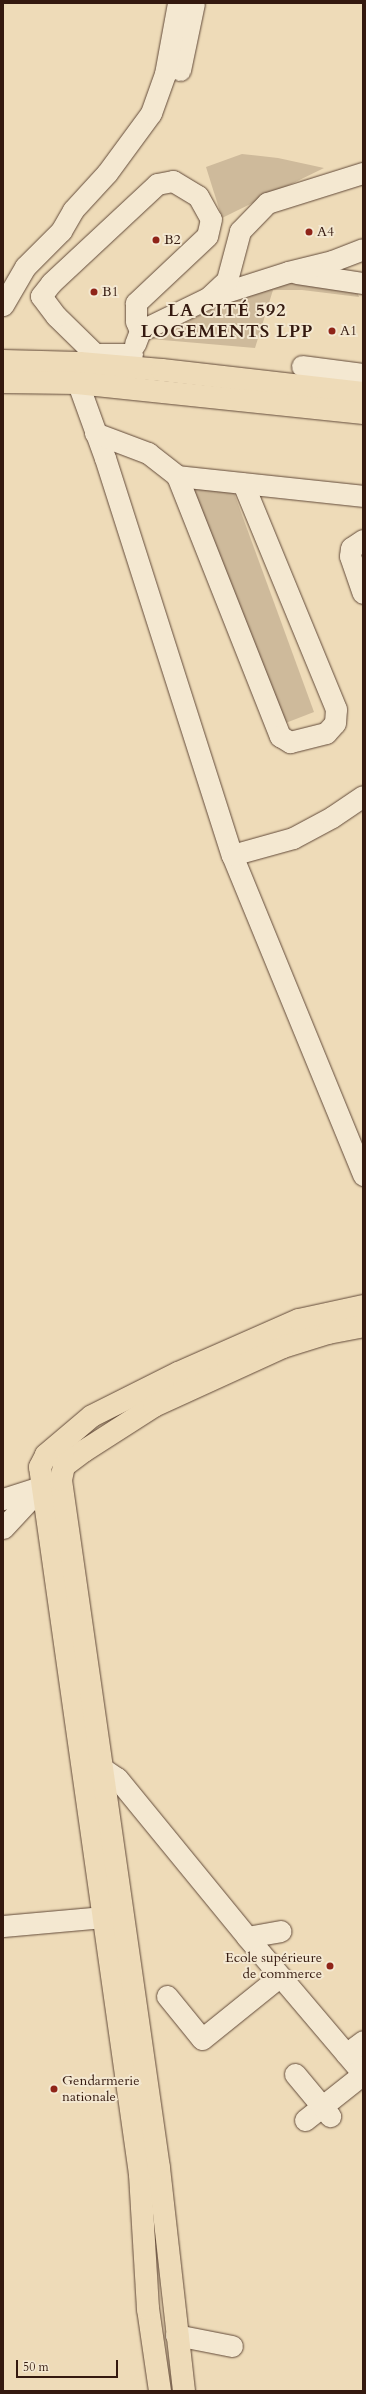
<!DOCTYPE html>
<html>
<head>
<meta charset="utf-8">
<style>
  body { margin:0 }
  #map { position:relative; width:366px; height:2394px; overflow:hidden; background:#eedbb8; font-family:Cardo,serif }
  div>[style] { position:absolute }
  .green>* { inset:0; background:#ceba9b }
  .roads { filter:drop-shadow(0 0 1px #624a39) drop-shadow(0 0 1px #624a39) }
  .minor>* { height:21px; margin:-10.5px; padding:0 10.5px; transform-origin:10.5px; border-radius:10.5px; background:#f4e8d1 }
  .major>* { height:22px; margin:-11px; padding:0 11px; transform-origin:11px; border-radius:11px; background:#eedbb8 }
  .dots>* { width:11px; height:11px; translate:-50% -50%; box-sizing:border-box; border:2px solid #f4e8d1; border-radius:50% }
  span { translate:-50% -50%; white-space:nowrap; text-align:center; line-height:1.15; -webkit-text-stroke:4px #f4e8d1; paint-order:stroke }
  .poi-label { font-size:14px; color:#34190f }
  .left { translate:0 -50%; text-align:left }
  .right { translate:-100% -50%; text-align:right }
  .district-label { font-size:18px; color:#34190f; font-weight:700; letter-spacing:1px }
  .frame { position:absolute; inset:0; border:4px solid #34190f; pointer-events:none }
  .scale { position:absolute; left:16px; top:2360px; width:102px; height:18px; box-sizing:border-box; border:2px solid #34190f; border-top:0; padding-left:5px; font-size:12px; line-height:14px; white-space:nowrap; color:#34190f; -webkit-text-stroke:3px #f4e8d1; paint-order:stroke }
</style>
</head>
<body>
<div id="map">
  <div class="green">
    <div style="clip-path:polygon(242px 154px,278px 158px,324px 168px,222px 218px,206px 167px)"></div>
    <div style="clip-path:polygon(292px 280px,357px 291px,359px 297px,302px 290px,273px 290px,255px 348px,151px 339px,246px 293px)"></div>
    <div style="clip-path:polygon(192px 488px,234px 493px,314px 712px,283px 724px)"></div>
  </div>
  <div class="roads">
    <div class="minor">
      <div style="left:180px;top:70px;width:68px;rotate:-78.2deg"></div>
      <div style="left:297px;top:273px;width:67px;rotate:8.6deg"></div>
      <div style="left:213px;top:296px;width:79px;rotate:-17.7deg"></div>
      <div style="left:288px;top:272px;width:45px;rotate:-14deg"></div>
      <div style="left:332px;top:261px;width:33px;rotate:-21deg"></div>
      <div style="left:3px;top:305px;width:44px;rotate:-59.9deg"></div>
      <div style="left:25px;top:267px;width:51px;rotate:-45deg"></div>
      <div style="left:61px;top:231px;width:24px;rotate:-60deg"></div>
      <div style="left:73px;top:210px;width:50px;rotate:-47.4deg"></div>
      <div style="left:107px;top:173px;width:74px;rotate:-53.7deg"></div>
      <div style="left:151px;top:113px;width:41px;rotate:-70.3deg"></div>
      <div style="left:165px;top:74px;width:72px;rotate:-79.6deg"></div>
      <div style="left:135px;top:344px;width:14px;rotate:-69deg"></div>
      <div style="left:140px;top:331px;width:76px;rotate:-25.9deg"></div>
      <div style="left:208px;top:298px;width:26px;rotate:-43deg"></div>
      <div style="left:227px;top:280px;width:51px;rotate:-75.1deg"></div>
      <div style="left:240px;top:231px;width:39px;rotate:-46deg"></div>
      <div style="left:267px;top:203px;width:101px;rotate:-17.4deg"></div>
      <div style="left:132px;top:354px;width:37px;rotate:180deg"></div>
      <div style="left:95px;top:354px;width:54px;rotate:-135.7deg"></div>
      <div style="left:56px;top:316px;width:25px;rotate:-127deg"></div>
      <div style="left:41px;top:296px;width:16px;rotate:-52deg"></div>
      <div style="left:51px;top:283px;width:145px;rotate:-43deg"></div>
      <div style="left:157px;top:184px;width:16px;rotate:-11deg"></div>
      <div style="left:173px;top:181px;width:29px;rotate:31deg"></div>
      <div style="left:198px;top:196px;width:26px;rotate:61deg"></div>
      <div style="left:211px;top:219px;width:17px;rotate:103deg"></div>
      <div style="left:207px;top:236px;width:98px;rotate:136.7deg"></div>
      <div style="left:136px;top:303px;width:18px;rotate:90deg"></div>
      <div style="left:136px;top:321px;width:11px;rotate:68deg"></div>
      <div style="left:302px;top:366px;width:62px;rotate:7.5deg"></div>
      <div style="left:72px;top:367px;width:97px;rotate:70.1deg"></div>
      <div style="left:105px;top:458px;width:417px;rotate:72.3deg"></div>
      <div style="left:232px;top:855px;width:346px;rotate:67.7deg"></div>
      <div style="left:95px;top:433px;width:57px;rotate:20.7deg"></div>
      <div style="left:148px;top:453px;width:37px;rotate:38deg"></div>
      <div style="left:177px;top:476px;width:187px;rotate:6.1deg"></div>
      <div style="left:177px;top:476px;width:280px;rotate:68.4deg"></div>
      <div style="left:280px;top:736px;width:12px;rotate:31deg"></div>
      <div style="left:290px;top:742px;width:37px;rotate:-14deg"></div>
      <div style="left:326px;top:733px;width:13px;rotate:-48deg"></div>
      <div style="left:335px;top:723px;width:14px;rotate:-86deg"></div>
      <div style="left:336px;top:709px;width:244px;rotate:-112.4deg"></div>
      <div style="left:363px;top:540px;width:14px;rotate:146deg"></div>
      <div style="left:351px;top:548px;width:8px;rotate:97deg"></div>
      <div style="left:350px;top:556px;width:39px;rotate:71deg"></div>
      <div style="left:232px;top:855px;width:63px;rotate:-15.6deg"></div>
      <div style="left:293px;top:838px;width:44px;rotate:-28.3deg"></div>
      <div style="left:332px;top:817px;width:37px;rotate:-34deg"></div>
      <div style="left:3px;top:1499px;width:36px;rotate:-18deg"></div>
      <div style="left:3px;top:1528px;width:57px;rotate:-47.1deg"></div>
      <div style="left:90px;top:1760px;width:32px;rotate:34deg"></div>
      <div style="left:117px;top:1778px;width:205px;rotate:50.7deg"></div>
      <div style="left:247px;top:1937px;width:180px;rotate:49.7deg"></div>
      <div style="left:363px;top:2074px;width:74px;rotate:141.6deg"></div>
      <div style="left:3px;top:1926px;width:101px;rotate:-5.1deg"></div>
      <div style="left:247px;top:1937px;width:34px;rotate:-10deg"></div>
      <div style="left:167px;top:1996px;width:55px;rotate:50.9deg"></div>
      <div style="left:202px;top:2039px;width:100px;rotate:-38.9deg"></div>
      <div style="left:346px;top:2054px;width:21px;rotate:-37deg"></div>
      <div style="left:295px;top:2074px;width:55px;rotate:50.2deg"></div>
      <div style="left:176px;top:2335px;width:57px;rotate:11.1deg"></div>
    </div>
    <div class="major">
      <div style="left:3px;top:361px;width:77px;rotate:1.5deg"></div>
      <div style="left:80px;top:363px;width:82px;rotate:4.9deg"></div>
      <div style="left:162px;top:370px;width:202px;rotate:6.5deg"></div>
      <div style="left:3px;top:382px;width:74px;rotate:0.8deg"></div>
      <div style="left:77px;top:383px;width:288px;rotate:6deg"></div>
      <div style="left:160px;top:2391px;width:83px;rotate:-98.3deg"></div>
      <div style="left:148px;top:2309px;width:135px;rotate:-93.4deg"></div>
      <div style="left:140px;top:2174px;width:714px;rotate:-98.05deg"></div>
      <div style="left:40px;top:1467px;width:13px;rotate:-63deg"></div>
      <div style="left:46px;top:1455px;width:60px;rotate:-40.3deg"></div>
      <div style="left:92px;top:1416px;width:96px;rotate:-26.6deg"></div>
      <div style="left:178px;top:1373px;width:132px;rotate:-23.7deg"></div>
      <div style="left:299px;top:1320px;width:66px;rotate:-12.3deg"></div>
      <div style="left:184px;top:2391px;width:224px;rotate:-96.4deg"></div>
      <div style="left:159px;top:2168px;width:695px;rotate:-98.11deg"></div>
      <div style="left:61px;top:1480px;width:14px;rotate:-78deg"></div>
      <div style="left:64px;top:1466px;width:25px;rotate:-37deg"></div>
      <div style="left:84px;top:1451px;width:83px;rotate:-32.7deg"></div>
      <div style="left:154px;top:1406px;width:142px;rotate:-24.6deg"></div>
      <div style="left:283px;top:1347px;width:47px;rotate:-17.3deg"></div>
      <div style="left:328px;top:1333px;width:36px;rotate:-11deg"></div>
    </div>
  </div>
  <div class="dots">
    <div style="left:309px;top:232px;background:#8f2418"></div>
    <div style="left:156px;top:240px;background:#8f2418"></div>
    <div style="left:94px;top:292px;background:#8f2418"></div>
    <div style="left:332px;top:331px;background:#8f2418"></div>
    <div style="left:330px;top:1966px;background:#8f2418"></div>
    <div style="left:54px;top:2089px;background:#8f2418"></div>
  </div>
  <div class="poi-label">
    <span class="left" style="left:317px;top:232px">A4</span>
    <span class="left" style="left:164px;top:240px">B2</span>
    <span class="left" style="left:102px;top:292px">B1</span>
    <span class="left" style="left:340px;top:331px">A1</span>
    <span class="right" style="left:322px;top:1966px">Ecole supérieure<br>de commerce</span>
    <span class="left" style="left:62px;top:2089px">Gendarmerie<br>nationale</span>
  </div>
  <div class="district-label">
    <span style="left:227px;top:322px">LA CITÉ 592<br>LOGEMENTS LPP</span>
  </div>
  <div class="frame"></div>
  <div class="scale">50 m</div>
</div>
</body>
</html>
